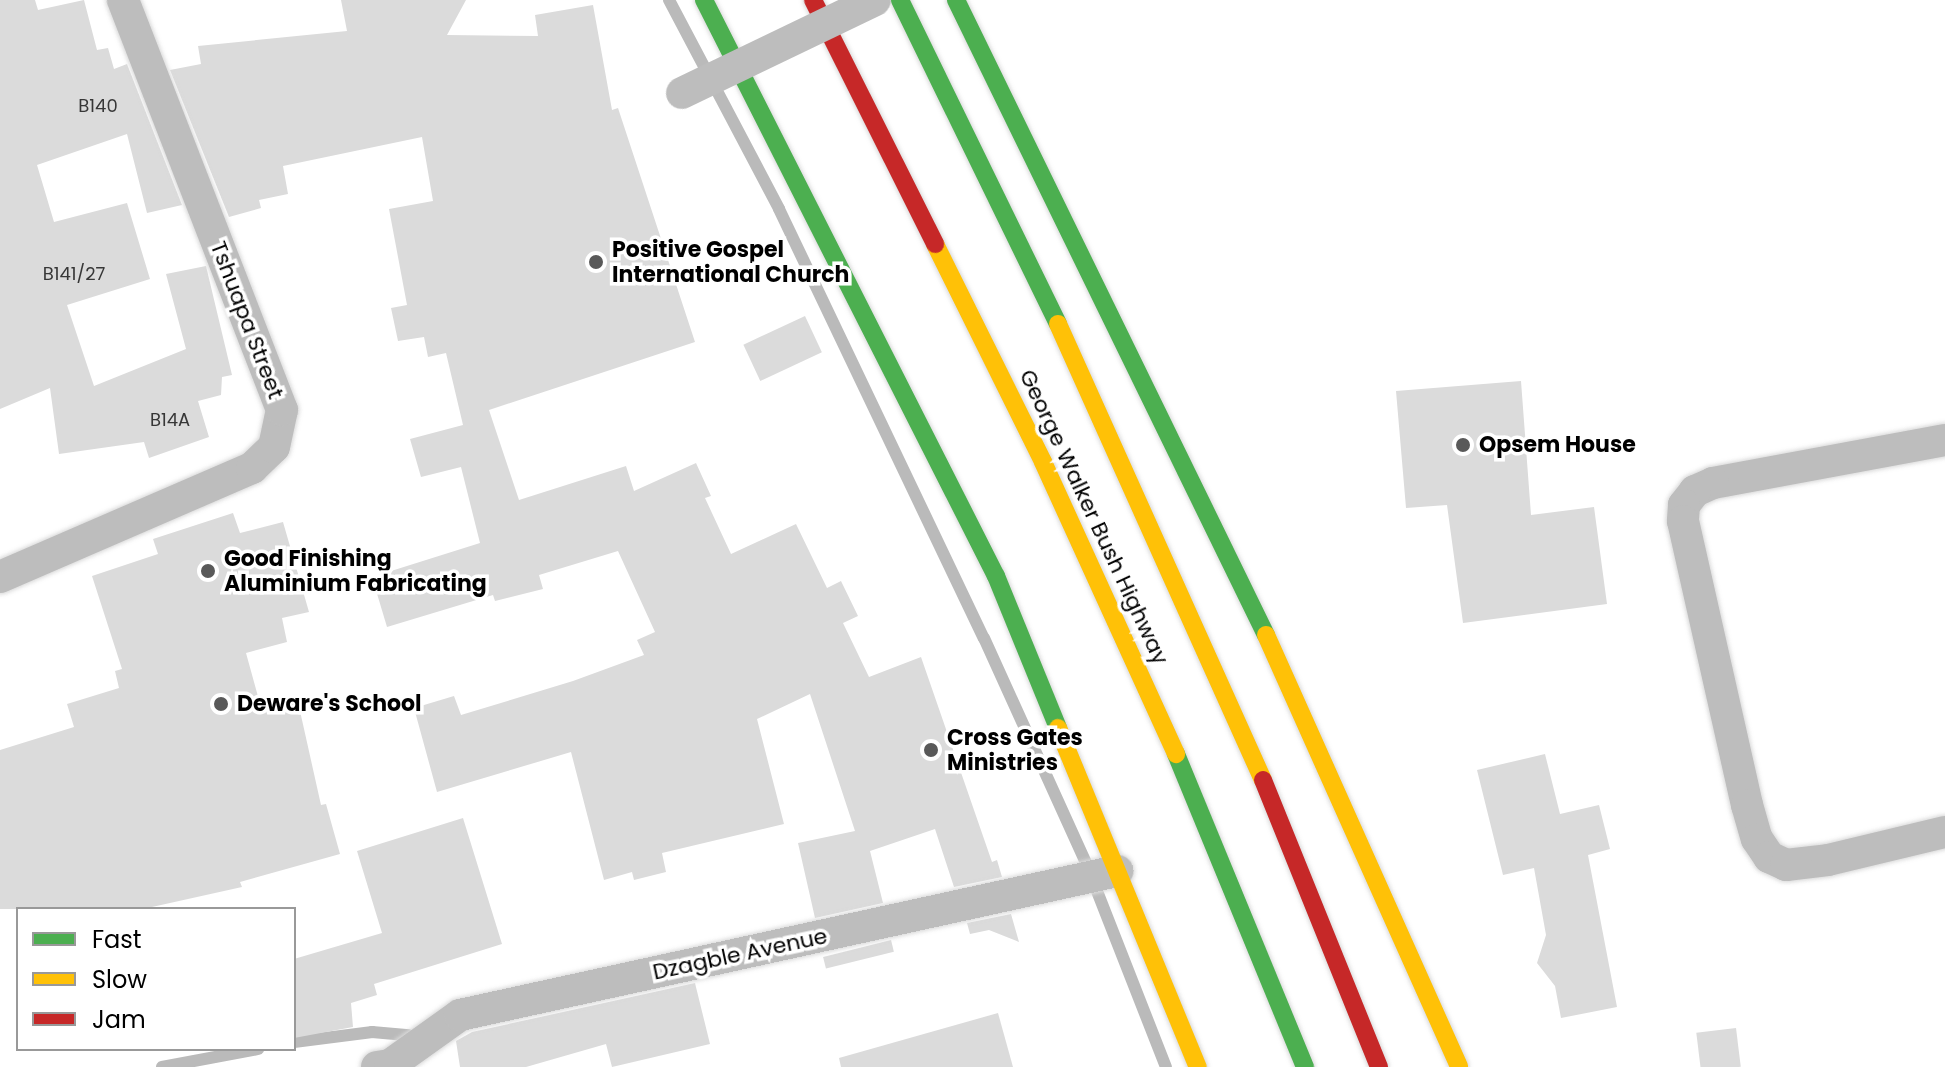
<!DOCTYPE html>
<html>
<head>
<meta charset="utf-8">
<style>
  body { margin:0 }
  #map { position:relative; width:1945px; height:1067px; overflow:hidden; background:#fff; font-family:Poppins,sans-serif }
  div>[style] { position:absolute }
  .stream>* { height:12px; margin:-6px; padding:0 6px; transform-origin:6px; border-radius:6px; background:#bababa }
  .building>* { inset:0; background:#dbdbdb; transform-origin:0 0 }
  .roads { filter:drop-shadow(0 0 2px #dbdbdb) drop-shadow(0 0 2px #dbdbdb) }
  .street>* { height:32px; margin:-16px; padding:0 16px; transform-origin:16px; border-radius:16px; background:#bdbdbd }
  .fast>* { height:18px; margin:-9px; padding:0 9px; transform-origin:9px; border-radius:9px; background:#4caf50 }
  .slow>* { height:18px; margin:-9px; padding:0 9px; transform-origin:9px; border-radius:9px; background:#ffc107 }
  .jam>* { height:18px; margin:-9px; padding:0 9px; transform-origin:9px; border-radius:9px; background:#c62828 }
  .street-bridge>* { height:32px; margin:-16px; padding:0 16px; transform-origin:16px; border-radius:16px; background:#bdbdbd }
  .dots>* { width:22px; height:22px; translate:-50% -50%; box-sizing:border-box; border:4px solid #fff; border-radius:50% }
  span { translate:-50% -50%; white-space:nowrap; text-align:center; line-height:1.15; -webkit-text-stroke:7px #fff; paint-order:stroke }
  .number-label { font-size:18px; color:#373737 }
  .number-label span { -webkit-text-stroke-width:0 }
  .poi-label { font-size:22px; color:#000; font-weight:700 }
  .left { translate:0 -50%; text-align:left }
  .street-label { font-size:22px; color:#000 }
  .legend { position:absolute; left:16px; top:907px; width:280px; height:144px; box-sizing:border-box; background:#fff; border:2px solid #999; margin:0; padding:10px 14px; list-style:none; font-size:24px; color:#000 }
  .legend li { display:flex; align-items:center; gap:16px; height:40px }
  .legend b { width:40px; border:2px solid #999 }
</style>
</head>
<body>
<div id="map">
  <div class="stream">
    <div style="left:669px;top:0;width:236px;rotate:62.2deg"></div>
    <div style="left:779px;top:209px;width:475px;rotate:64.5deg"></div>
    <div style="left:984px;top:638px;width:247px;rotate:65.6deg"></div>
    <div style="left:1086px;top:863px;width:219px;rotate:68.6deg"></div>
    <div style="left:294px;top:1042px;width:79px;rotate:-7.3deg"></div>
    <div style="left:372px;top:1032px;width:37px;rotate:5deg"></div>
    <div style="left:162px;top:1067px;width:98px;rotate:-10.6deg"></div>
  </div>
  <div class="building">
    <div style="clip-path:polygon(0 0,35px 0,38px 10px,84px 0,97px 50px,108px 48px,114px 69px,127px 64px,182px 205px,147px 213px,127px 134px,37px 165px,54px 222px,127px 203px,150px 279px,67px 305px,94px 386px,186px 349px,166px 274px,206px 266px,232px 375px,222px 377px,221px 395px,198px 401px,209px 437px,149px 458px,144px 442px,59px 454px,50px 388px,0 409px)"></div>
    <div style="clip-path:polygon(341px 0,466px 0,447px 35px,538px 36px,535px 15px,593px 5px,612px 110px,618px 108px,695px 342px,489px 410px,519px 500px,626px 466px,634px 491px,696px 463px,711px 496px,705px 498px,731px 554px,796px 524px,827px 588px,841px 581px,858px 616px,843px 623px,869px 677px,921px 657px,992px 862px,997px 860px,1002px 877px,954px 887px,935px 829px,870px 851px,883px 903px,815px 918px,798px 843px,855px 831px,810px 694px,757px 719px,784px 824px,662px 853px,666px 872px,634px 880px,632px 872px,604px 880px,571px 752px,437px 792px,414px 708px,454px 696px,461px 715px,573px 681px,644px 655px,637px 640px,655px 632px,618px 551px,539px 575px,543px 589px,495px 601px,493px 595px,387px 627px,372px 577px,480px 543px,461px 467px,421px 477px,410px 439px,463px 425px,446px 353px,428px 357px,424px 337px,398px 341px,391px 308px,407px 305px,389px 209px,433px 201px,422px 137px,283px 166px,288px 194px,259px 200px,261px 208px,229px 217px,170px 70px,201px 64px,198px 46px,347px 31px)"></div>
    <div style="left:805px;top:316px;width:40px;height:68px;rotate:65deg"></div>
    <div style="clip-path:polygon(1521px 381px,1531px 515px,1594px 507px,1607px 604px,1463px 623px,1447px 505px,1406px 508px,1396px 391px)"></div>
    <div style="clip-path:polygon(233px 513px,240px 533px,283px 522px,309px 612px,282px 618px,287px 642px,246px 653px,262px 711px,298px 702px,321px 805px,326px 804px,340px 854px,240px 882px,242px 887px,143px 909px,0 909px,0 750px,74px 727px,67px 704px,119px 688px,115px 671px,122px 669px,92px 576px,158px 554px,153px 539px)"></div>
    <div style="clip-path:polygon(1545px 754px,1560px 814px,1599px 805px,1610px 849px,1588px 855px,1617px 1007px,1561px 1018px,1555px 986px,1537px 963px,1546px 935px,1534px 868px,1503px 875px,1477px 770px)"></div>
    <div style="clip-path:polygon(463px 818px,502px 944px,374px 984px,377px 995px,351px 1003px,353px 1027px,294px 1038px,294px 959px,382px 933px,357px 851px)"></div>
    <div style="clip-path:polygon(1011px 914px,1019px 942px,989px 930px,970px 934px,967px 923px)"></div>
    <div style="left:891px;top:940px;width:12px;height:70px;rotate:76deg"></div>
    <div style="clip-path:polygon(695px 983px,710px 1044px,612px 1067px,606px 1044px,526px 1067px,460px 1067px,456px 1041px,472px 1032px)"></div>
    <div style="clip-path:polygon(998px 1013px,1013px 1067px,841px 1067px,839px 1058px)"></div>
    <div style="left:1736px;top:1028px;width:39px;height:40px;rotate:83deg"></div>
  </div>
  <div class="roads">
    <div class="street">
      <div style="left:1945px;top:440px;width:236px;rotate:169.5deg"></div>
      <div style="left:1713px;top:483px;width:20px;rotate:156deg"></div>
      <div style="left:1695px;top:491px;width:18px;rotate:128deg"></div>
      <div style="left:1684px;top:505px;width:16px;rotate:94deg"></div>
      <div style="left:1683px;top:521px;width:291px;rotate:77.3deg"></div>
      <div style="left:1747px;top:805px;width:35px;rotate:74deg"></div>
      <div style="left:1757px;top:839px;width:22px;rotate:56deg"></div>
      <div style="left:1769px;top:857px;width:19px;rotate:25deg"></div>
      <div style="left:1786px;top:865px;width:42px;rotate:-6.8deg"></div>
      <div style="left:1828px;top:860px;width:120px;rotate:-13.5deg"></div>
      <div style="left:0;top:577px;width:275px;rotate:-23.4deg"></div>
      <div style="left:252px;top:468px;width:30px;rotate:-44deg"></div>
      <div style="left:274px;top:447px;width:38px;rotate:-78deg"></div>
      <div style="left:282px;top:410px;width:440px;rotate:-111.2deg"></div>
      <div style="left:377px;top:1067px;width:13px;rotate:-9deg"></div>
      <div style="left:390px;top:1065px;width:86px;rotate:-35.5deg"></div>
      <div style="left:460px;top:1015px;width:673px;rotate:-12.36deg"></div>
    </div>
    <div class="fast">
      <div style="left:704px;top:0;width:646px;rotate:63.12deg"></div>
      <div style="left:996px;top:576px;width:164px;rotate:67.8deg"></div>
      <div style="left:900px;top:0;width:360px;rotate:64deg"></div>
      <div style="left:956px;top:0;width:707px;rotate:63.98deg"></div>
      <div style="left:1176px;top:754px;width:339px;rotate:67.6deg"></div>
    </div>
    <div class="slow">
      <div style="left:935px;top:244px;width:243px;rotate:63.6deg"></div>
      <div style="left:1043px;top:462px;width:321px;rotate:65.5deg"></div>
      <div style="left:1058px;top:324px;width:500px;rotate:65.8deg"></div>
      <div style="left:1266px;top:635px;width:473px;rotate:65.9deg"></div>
      <div style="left:1058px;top:728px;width:367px;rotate:67.6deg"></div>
    </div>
    <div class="jam">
      <div style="left:813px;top:0;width:273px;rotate:63.4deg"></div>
      <div style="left:1263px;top:780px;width:310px;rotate:68deg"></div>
    </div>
  </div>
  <div class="street-bridge">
    <div style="left:682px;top:93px;width:214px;rotate:-25.7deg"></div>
  </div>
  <div class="dots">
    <div style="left:596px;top:262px;background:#595959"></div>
    <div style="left:1463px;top:445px;background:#595959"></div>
    <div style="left:208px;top:571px;background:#595959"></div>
    <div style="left:221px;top:704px;background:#595959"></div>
    <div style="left:931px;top:750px;background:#595959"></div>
  </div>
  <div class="number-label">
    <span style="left:98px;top:106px">B140</span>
    <span style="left:74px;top:274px">B141/27</span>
    <span style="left:170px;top:420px">B14A</span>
  </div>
  <div class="poi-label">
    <span class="left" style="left:612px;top:262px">Positive Gospel<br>International Church</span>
    <span class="left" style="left:1479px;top:445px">Opsem House</span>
    <span class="left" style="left:224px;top:571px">Good Finishing<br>Aluminium Fabricating</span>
    <span class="left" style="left:237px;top:704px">Deware's School</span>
    <span class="left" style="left:947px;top:750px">Cross Gates<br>Ministries</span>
  </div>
  <div class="street-label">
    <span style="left:247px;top:320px;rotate:69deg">Tshuapa Street</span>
    <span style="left:1094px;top:517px;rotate:65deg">George Walker Bush Highway</span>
    <span style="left:740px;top:954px;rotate:-12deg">Dzagble Avenue</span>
  </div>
  <ul class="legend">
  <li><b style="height:10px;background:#4caf50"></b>Fast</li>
  <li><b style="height:10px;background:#ffc107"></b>Slow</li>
  <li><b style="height:10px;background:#c62828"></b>Jam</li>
  </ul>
</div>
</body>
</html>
